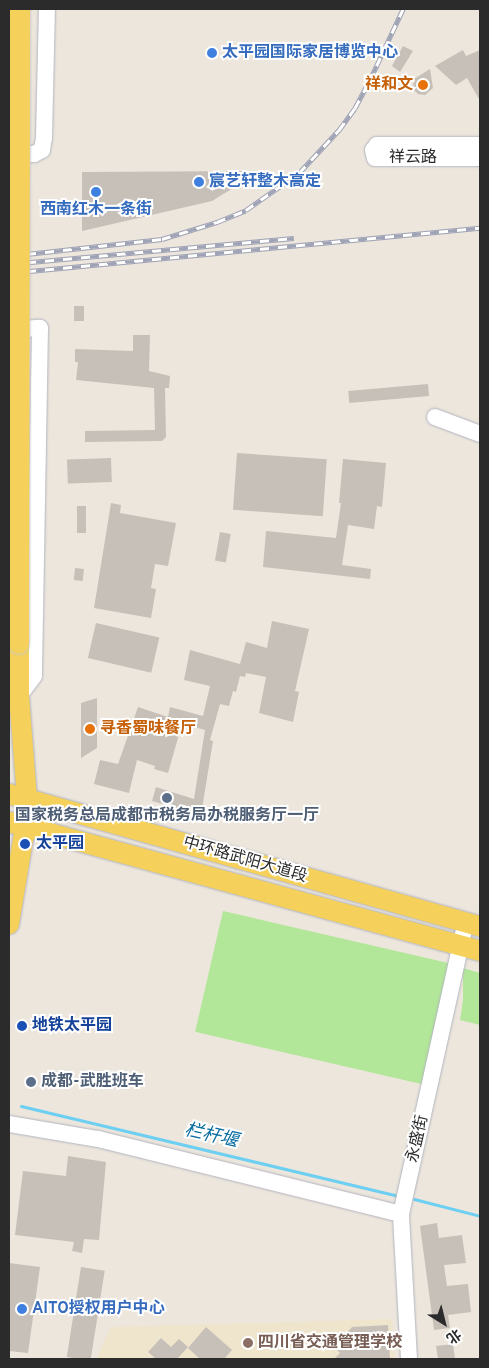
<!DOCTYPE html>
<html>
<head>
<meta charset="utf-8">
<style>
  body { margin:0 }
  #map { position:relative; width:489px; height:1368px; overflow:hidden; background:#ede6dd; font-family:Overpass,"Noto Sans SC",sans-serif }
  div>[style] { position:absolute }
  .education>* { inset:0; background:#efe4cc }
  .green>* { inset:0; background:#b2e698; transform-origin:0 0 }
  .stream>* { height:3px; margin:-1.5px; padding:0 1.5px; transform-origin:1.5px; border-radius:1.5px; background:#6dcff2 }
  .building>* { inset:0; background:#c6c0b9; transform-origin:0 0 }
  .roads { filter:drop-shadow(0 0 1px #b1b4bf) drop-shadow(0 0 1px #b1b4bf) }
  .minor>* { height:16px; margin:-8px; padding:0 8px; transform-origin:8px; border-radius:8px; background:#fff }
  .major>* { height:20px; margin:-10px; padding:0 10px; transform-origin:10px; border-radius:10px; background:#f5d15b }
  .rail>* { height:5px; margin-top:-2.5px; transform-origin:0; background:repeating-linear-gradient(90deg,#fff 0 9px,#9fa3b6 0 18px); box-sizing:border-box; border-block:1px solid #9fa3b6 }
  .bridges { filter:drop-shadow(0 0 1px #c8c8c8) drop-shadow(0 0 1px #c8c8c8) }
  .major-bridge>* { height:20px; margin:-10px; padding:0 10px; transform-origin:10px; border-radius:10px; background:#f5d15b }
  .dots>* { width:14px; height:14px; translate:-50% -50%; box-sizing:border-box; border:2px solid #fff; border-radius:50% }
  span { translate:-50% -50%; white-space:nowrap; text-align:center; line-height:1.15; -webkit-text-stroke:4px #fff; paint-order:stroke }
  .shop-label { font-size:16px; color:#366cbe; font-weight:700 }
  .left { translate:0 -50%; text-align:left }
  .food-label { font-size:16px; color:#c56008; font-weight:700 }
  .right { translate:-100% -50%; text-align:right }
  .street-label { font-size:16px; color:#2b2b2b }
  .service-label { font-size:16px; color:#4e5e75; font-weight:700 }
  .transit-label { font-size:16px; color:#164399; font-weight:700 }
  .education-label { font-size:16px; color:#785e54; font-weight:700 }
  .water-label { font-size:18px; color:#096da1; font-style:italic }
  .frame { position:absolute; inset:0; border:10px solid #2b2b2b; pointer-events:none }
  .north { position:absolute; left:419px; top:1298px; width:50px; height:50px; -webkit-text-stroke:4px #fff; paint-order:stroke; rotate:144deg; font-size:14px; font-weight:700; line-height:20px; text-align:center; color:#2b2b2b }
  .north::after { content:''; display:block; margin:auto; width:18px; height:22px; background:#2b2b2b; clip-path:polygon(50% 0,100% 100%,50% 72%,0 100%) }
</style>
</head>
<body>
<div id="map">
  <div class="education">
    <div style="clip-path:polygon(392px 1319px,395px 1359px,96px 1359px,111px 1327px)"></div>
  </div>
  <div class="green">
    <div style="left:223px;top:911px;width:239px;height:124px;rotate:13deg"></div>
    <div style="clip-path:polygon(463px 968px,480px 973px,480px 1025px,460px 1020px,463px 1000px)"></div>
  </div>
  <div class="stream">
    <div style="left:21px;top:1106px;width:385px;rotate:13.4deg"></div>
    <div style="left:414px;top:1199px;width:68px;rotate:14.4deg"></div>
  </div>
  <div class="building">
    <div style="clip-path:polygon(403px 46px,413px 51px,400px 72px,392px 66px)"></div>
    <div style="clip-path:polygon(463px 50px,466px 56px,480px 50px,480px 101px,467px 78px,456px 85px,435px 66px)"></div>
    <div style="clip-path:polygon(430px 69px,433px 88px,425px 95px,418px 94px,413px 89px,414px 79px)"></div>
    <div style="clip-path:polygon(261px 171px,212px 201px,82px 231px,82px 172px)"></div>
    <div style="left:74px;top:306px;width:10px;height:15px"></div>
    <div style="clip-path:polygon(133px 335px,150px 335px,149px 371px,170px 376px,169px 388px,165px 388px,166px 437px,162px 441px,85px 442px,85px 431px,155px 430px,154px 388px,76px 380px,78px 362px,75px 362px,75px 349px,133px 351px)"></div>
    <div style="left:428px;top:384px;width:12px;height:80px;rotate:85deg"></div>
    <div style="left:237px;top:453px;width:90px;height:57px;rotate:4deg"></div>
    <div style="left:111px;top:458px;width:24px;height:44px;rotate:88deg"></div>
    <div style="clip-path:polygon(343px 459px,386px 463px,382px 507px,377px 506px,374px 529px,348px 525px,342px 565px,371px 569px,370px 579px,263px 567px,266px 531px,336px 538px,341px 503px,339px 503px)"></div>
    <div style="clip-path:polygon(111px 503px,121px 505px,120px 513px,176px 523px,168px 566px,155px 564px,151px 588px,156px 589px,151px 618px,94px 608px)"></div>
    <div style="left:77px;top:506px;width:9px;height:27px"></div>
    <div style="left:220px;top:532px;width:11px;height:29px;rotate:10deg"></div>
    <div style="left:75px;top:568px;width:9px;height:12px;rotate:6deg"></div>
    <div style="clip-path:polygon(272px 621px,309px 629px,295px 691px,299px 692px,293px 722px,259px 713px,266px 677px,246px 673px,245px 677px,240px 676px,236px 692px,233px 691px,229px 706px,220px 704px,210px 740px,213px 741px,201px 815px,152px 801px,156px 787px,194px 799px,205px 730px,182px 724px,168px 773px,154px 769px,155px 766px,137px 760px,129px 793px,94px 784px,100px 760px,118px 764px,138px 707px,168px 717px,170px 707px,203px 716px,210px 686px,184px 680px,190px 650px,240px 664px,246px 642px,267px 648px)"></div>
    <div style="left:96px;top:623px;width:65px;height:36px;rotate:13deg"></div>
    <div style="clip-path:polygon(97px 698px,97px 748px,81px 758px,81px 703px)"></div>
    <div style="clip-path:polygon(68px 1156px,106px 1162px,99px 1240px,84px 1239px,82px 1253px,72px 1251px,74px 1242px,15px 1235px,23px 1171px,66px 1176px)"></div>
    <div style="clip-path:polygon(437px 1223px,439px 1238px,462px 1235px,466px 1263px,444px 1265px,447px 1286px,468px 1284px,471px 1312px,448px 1315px,450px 1328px,434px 1330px,420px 1226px)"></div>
    <div style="clip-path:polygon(9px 1263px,40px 1267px,28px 1353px,9px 1351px)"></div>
    <div style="left:81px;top:1267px;width:24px;height:91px;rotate:9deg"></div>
    <div style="clip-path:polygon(388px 1325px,390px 1359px,334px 1359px,340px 1353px,334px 1347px,352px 1327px)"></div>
    <div style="clip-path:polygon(206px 1327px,232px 1350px,224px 1359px,200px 1359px,188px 1348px)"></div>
    <div style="clip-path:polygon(161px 1338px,171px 1347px,179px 1339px,188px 1347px,177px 1359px,156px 1359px,148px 1352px)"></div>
    <div style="clip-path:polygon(453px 1344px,455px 1359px,438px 1359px,436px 1346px)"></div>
  </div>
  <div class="roads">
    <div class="minor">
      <div style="left:480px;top:145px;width:103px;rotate:180deg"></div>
      <div style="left:377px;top:145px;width:6px;rotate:129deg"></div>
      <div style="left:373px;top:150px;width:8px;rotate:76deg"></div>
      <div style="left:375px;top:158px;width:105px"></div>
      <div style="left:9px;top:154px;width:25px"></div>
      <div style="left:34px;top:154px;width:9px;rotate:-27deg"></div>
      <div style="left:42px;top:150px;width:12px;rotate:-81deg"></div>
      <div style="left:44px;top:138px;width:129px;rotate:-88.7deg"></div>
      <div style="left:9px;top:330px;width:31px;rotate:-4deg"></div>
      <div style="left:40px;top:328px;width:348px;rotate:91deg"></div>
      <div style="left:34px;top:676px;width:25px;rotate:127deg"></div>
      <div style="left:435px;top:417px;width:48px;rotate:20.7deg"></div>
      <div style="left:9px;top:1124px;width:90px;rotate:9.6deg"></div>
      <div style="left:98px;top:1139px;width:312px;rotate:13.9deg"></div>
      <div style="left:409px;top:1359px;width:145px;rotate:-93.2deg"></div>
      <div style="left:401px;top:1214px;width:299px;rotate:-77.5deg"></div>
    </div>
    <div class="major">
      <div style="left:9px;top:794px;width:489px;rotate:15.7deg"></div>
      <div style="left:9px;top:822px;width:488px;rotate:15.3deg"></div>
      <div style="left:9px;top:924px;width:98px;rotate:-80.6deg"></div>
      <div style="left:25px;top:827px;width:29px;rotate:-86deg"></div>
      <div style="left:27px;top:798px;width:102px;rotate:-94.5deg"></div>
      <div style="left:19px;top:696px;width:52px;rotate:-90deg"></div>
    </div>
  </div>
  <div class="rail">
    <div style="left:9px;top:256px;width:154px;rotate:-6.3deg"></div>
    <div style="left:162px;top:239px;width:58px;rotate:-17.2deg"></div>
    <div style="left:217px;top:222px;width:31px;rotate:-22deg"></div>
    <div style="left:246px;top:210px;width:65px;rotate:-34.9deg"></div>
    <div style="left:299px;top:173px;width:59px;rotate:-47.1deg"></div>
    <div style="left:339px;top:130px;width:27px;rotate:-54deg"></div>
    <div style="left:355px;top:108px;width:30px;rotate:-62deg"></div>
    <div style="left:369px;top:82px;width:81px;rotate:-65deg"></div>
    <div style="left:9px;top:264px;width:286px;rotate:-5.2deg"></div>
    <div style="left:9px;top:273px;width:473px;rotate:-5.5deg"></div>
  </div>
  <div class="bridges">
    <div class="major-bridge">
      <div style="left:19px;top:644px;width:635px;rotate:-89.91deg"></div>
    </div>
  </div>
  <div class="dots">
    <div style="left:212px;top:53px;background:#3f7fe0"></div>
    <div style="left:423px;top:85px;background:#e8710a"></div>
    <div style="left:199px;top:182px;background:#3f7fe0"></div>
    <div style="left:96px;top:192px;background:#3f7fe0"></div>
    <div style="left:90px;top:729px;background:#e8710a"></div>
    <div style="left:167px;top:798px;background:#5c6f8a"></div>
    <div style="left:25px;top:844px;background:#1a4fb4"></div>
    <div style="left:22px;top:1026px;background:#1a4fb4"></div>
    <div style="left:31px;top:1082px;background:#5c6f8a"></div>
    <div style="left:22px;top:1309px;background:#3f7fe0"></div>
    <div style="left:248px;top:1343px;background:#8d6e63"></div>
  </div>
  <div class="shop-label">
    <span class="left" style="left:222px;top:53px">太平园国际家居博览中心</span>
    <span class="left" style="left:209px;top:182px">宸艺轩整木高定</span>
    <span style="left:96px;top:210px">西南红木一条街</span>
    <span class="left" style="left:32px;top:1309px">AITO授权用户中心</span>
  </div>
  <div class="food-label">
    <span class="right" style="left:413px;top:85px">祥和文</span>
    <span class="left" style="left:100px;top:729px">寻香蜀味餐厅</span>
  </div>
  <div class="street-label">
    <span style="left:413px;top:158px">祥云路</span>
    <span style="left:245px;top:860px;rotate:16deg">中环路武阳大道段</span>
    <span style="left:418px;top:1139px;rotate:-77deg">永盛街</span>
  </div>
  <div class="service-label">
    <span style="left:167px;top:816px">国家税务总局成都市税务局办税服务厅一厅</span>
    <span class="left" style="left:41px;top:1082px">成都-武胜班车</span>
  </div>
  <div class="transit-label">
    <span class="left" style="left:36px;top:844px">太平园</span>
    <span class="left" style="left:32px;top:1026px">地铁太平园</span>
  </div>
  <div class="education-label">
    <span class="left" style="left:258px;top:1343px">四川省交通管理学校</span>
  </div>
  <div class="water-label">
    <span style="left:211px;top:1137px;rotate:13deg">栏杆堰</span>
  </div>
  <div class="frame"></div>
  <div class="north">北</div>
</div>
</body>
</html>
